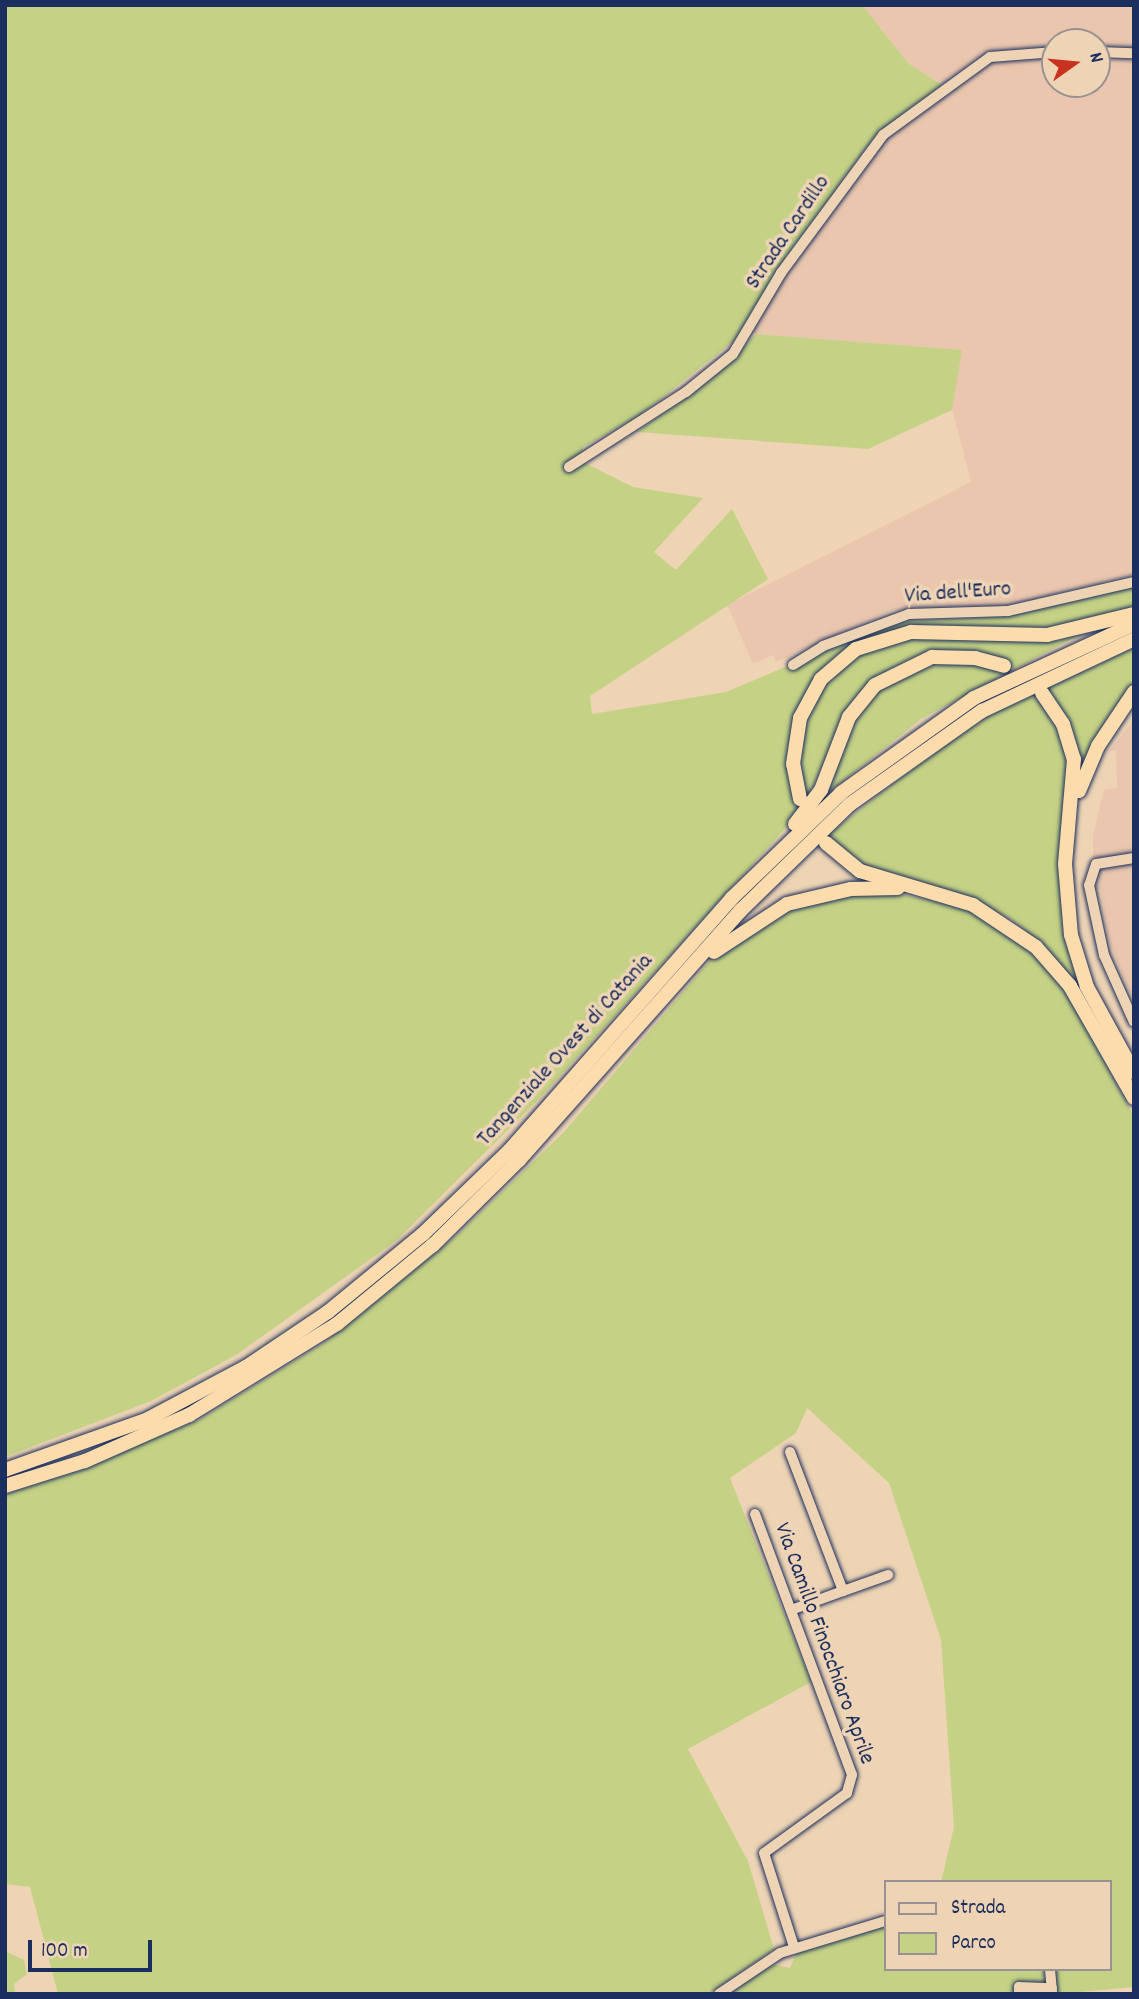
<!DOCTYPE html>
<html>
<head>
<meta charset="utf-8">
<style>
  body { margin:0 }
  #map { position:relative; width:1139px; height:1999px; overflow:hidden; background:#eed4b5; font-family:Dekko,sans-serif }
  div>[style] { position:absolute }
  .built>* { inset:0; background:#eac6ae }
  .green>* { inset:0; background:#c5d285 }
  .roads { filter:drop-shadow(0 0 2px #1b2f5e) drop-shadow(0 0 2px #1b2f5e) }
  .minor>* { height:10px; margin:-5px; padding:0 5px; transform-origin:5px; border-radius:5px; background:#eed4b5 }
  .highway>* { height:14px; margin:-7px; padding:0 7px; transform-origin:7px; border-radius:7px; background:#fcdcac }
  span { translate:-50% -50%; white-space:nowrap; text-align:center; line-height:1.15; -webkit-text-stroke:7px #eed4b5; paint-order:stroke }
  .street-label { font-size:23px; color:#1b2f5e }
  .frame { position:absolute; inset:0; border:7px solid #1b2f5e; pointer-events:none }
  .legend { position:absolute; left:884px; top:1880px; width:228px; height:91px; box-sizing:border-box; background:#eed4b5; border:2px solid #9a9292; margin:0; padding:9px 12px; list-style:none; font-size:21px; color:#1b2f5e }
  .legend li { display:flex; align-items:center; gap:14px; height:35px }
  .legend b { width:35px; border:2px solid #9a9292 }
  .north { position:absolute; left:1041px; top:28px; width:70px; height:70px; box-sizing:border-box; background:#eed4b5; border:2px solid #9a9292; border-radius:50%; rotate:75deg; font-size:19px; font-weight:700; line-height:28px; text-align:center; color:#1b2f5e }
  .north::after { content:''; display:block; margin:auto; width:24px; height:32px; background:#c8321e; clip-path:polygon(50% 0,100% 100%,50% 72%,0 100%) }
  .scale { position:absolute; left:28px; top:1940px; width:124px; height:32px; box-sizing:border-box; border:4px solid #1b2f5e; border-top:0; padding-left:9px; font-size:21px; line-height:24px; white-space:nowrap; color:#1b2f5e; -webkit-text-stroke:5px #eed4b5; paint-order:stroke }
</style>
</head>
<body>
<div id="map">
  <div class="built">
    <div style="clip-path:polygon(evenodd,862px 5px,1134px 5px,1134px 574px,1006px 606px,893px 610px,776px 662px,773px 655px,753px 664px,727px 605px,971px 482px,951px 404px,961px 350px,744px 333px,784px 260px,867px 146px,942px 85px,908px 63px,862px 5px,1055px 42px,1097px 42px,1097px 84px,1055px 84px,1055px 42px)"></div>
    <div style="clip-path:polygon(1134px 720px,1134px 1002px,1108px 939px,1101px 890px,1093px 890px,1093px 835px,1104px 790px,1117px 788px,1116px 751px,1109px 751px)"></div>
  </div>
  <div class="green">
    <div style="clip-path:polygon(5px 5px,862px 5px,908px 63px,942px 85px,867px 146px,784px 260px,744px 333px,640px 415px,583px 447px,579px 466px,585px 463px,633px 487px,703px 498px,654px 552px,676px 570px,732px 509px,768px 579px,590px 696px,592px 714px,726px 692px,891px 622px,1004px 616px,1134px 587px,1134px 610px,1066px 627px,1024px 633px,893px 630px,846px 649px,813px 682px,795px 719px,787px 765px,796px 805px,804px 795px,800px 754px,809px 708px,831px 673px,860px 650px,910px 636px,1028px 641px,1083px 633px,921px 719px,822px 798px,853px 717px,888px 680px,945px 659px,999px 669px,1008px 664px,944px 651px,902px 664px,873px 682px,847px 713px,802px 810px,541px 1097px,396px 1241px,236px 1355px,151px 1401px,5px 1457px)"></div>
    <div style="clip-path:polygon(756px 334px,962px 350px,952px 410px,868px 449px,637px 432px,715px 376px)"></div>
    <div style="clip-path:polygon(1134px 648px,1134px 685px,1080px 772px,1068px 745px,1060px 900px,1081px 991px,1043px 945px,1009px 918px,953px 891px,869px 870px,826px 836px,944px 744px,1005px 706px)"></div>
    <div style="clip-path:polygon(881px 890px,962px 907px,1033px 952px,1069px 996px,1134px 1116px,1134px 1987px,1057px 1994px,1055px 1969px,1109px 1969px,1109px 1882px,941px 1882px,954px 1827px,941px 1640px,889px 1483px,807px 1408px,796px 1433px,730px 1478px,811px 1682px,688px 1749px,748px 1861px,774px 1949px,709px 1994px,58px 1994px,30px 1887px,5px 1884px,5px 1494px,197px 1421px,324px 1343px,456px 1236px,564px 1132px,713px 957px,796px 904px)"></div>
    <div style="clip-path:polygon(885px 1924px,885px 1969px,1043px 1969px,1046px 1985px,1015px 1984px,1014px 1994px,729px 1994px,771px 1964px,790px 1968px,797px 1951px)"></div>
    <div style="clip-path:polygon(5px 1951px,24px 1960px,27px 1974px,14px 1984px,15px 1992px,42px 1994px,5px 1994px)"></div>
  </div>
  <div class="roads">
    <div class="minor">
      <div style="left:1097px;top:52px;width:37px;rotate:2deg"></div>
      <div style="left:569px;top:467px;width:139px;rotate:-32.7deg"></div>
      <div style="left:686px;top:392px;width:60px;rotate:-39deg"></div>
      <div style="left:733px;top:354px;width:94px;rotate:-59.3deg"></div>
      <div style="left:781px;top:273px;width:172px;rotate:-53.5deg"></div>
      <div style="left:883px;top:135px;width:132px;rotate:-36.1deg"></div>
      <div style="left:990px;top:57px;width:65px;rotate:-4.4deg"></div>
      <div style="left:793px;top:665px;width:36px;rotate:-32deg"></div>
      <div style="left:823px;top:646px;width:92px;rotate:-20.4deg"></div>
      <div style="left:909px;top:614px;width:99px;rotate:-1.7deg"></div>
      <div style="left:1008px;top:611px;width:129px;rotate:-13deg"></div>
      <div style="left:1134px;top:858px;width:38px;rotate:171deg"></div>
      <div style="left:1096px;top:864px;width:22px;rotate:108deg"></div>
      <div style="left:1089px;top:885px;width:72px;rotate:77.9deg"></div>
      <div style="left:1104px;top:955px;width:73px;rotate:65.9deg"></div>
      <div style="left:790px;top:1452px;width:149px;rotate:69.1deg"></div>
      <div style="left:843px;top:1591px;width:55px;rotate:159.9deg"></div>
      <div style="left:755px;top:1514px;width:278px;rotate:69.6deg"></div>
      <div style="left:852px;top:1775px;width:19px;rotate:106deg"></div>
      <div style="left:847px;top:1793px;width:102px;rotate:144.1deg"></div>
      <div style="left:764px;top:1853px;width:99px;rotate:72.3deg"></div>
      <div style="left:843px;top:1591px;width:48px;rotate:-19.6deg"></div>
      <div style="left:1050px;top:1969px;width:24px;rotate:85deg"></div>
      <div style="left:719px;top:1994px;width:73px;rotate:-33.9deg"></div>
      <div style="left:780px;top:1953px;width:110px;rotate:-16.9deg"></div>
      <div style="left:1019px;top:1994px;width:7px;rotate:-90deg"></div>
      <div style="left:1019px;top:1987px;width:33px;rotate:2deg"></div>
    </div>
    <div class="highway">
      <div style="left:1042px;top:693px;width:37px;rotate:56deg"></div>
      <div style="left:1063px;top:724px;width:37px;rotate:73deg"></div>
      <div style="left:1074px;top:759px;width:105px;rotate:94.9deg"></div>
      <div style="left:1065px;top:864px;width:71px;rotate:85.2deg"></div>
      <div style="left:1071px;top:935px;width:54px;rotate:72.9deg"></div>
      <div style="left:1087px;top:987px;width:98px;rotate:61.3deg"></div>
      <div style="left:1079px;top:791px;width:49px;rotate:-67.1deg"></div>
      <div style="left:1098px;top:746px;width:65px;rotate:-56.3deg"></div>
      <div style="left:800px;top:799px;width:36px;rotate:-101deg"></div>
      <div style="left:793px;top:764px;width:47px;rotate:-81.3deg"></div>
      <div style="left:800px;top:718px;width:44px;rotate:-61.7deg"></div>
      <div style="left:821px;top:679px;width:46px;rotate:-40.6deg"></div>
      <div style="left:856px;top:649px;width:58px;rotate:-17.2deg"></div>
      <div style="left:911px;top:632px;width:136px;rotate:1.3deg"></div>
      <div style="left:1047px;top:635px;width:89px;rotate:-13.6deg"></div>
      <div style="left:795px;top:824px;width:43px;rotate:-52.6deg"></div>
      <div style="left:821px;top:790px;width:78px;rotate:-69deg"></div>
      <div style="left:849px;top:717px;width:41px;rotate:-50.9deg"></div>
      <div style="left:875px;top:685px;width:64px;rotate:-26.2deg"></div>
      <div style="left:932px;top:657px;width:43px;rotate:1.3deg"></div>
      <div style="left:975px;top:658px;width:30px;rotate:15deg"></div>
      <div style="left:826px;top:843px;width:44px;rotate:39.5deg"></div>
      <div style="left:860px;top:871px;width:118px;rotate:16.7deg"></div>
      <div style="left:973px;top:905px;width:76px;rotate:33.7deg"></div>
      <div style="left:1036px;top:947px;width:52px;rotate:48.9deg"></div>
      <div style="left:1070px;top:986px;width:129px;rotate:60.3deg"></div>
      <div style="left:714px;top:952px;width:87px;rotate:-33.3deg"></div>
      <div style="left:787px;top:904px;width:66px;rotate:-13.2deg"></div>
      <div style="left:851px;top:889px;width:47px;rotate:-1.2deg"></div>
      <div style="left:5px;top:1470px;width:152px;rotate:-19.6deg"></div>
      <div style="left:148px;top:1419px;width:111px;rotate:-28deg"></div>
      <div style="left:246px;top:1367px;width:99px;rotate:-33.9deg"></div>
      <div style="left:328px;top:1312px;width:123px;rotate:-39.4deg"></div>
      <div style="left:423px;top:1234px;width:121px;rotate:-44deg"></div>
      <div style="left:510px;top:1150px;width:336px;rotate:-48.6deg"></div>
      <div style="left:732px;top:898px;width:151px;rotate:-43.9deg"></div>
      <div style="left:841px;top:793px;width:163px;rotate:-35.5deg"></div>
      <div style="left:974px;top:698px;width:176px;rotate:-24.8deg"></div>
      <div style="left:5px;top:1486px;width:84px;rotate:-17.4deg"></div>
      <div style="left:85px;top:1461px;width:114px;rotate:-23.9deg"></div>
      <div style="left:189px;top:1415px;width:174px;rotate:-31.6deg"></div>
      <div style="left:337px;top:1324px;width:124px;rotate:-39.5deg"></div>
      <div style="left:433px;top:1245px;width:121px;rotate:-44.7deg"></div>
      <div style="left:519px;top:1160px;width:333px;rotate:-48.4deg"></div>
      <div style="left:740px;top:911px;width:152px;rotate:-44.2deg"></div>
      <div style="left:849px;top:805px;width:163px;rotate:-35.3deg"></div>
      <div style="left:982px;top:711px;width:168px;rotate:-25.3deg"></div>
    </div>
  </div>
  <div class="street-label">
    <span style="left:789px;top:233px;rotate:-56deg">Strada Cardillo</span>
    <span style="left:958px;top:594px;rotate:-4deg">Via dell'Euro</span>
    <span style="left:566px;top:1051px;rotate:-48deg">Tangenziale Ovest di Catania</span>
    <span style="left:823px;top:1644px;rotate:70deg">Via Camillo Finocchiaro Aprile</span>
  </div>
  <div class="frame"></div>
  <ul class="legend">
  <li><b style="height:9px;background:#eed4b5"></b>Strada</li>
  <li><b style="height:19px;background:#c5d285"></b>Parco</li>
  </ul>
  <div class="north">N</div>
  <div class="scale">100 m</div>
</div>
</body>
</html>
